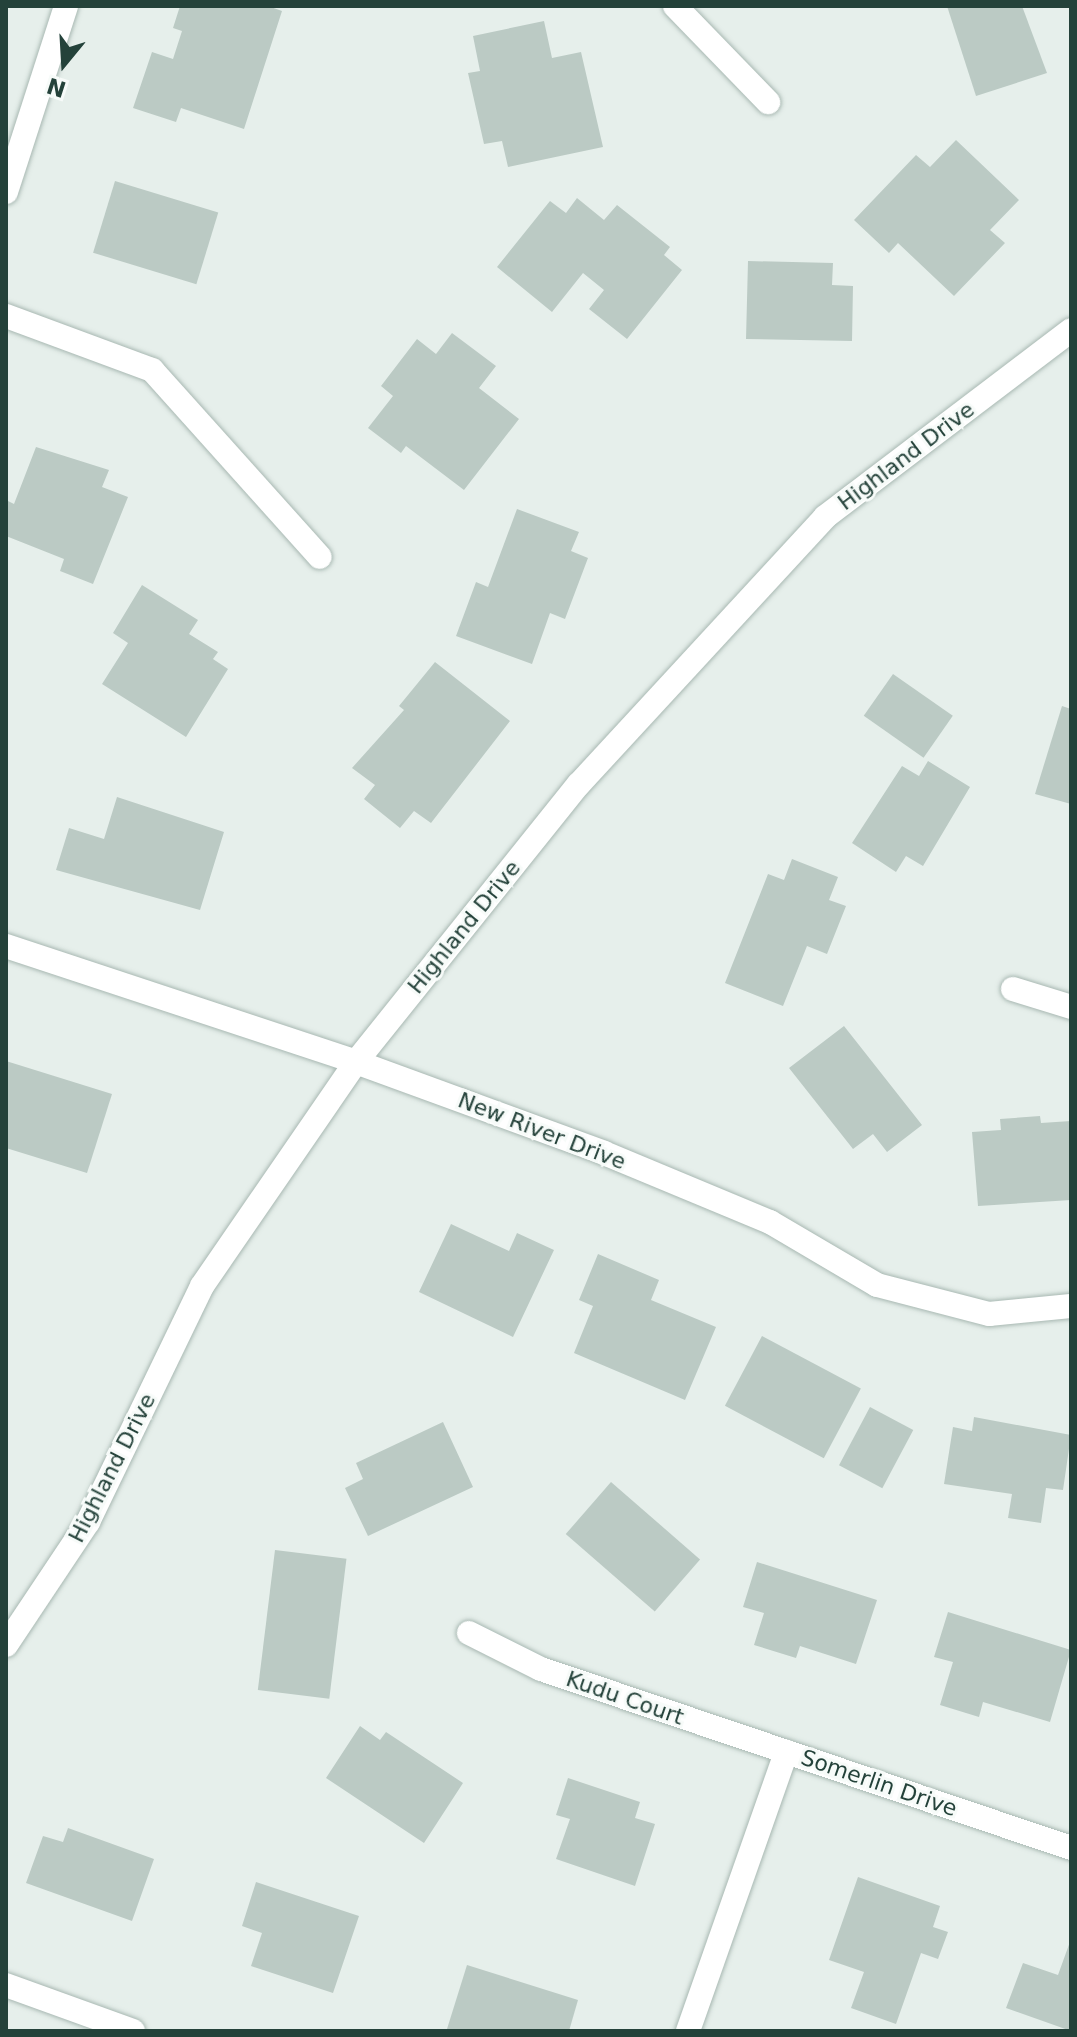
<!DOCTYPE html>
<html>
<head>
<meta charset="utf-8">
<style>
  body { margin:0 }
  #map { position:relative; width:1077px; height:2037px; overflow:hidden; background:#e6efeb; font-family:"DejaVu Sans",sans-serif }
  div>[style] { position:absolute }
  .building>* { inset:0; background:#bbcac4; transform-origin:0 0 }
  .roads { filter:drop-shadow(0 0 2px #a8b8b2) drop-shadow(0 0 2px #a8b8b2) }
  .street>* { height:24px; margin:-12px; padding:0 12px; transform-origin:12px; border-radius:12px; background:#fff }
  .secondary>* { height:24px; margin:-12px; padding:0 12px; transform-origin:12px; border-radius:12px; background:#fff }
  span { translate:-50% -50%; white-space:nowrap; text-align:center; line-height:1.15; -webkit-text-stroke:6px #f7fbf9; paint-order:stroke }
  .street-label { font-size:22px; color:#24423a }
  .frame { position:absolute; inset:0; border:8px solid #24423a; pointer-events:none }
  .north { position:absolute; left:24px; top:24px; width:80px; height:80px; -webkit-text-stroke:6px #f7fbf9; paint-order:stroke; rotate:198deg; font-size:22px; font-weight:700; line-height:32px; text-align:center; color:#24423a }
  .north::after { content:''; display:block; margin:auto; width:28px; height:36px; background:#24423a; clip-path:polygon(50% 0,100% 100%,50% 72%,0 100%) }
</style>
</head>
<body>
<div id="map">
  <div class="building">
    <div style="clip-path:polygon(180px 6px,268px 6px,282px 11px,244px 129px,181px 108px,176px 122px,133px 108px,152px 52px,173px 59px,182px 31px,173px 28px)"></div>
    <div style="clip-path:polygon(947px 6px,1022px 6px,1047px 73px,976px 96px)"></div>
    <div style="clip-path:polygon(544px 21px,552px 58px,581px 52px,603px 147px,508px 167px,502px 141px,484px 144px,468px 73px,480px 71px,473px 36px)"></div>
    <div style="clip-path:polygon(956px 140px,1019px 200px,990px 230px,1005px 243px,954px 296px,898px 243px,889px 253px,854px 220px,916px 155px,930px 167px)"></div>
    <div style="left:115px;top:181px;width:108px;height:75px;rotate:17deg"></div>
    <div style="clip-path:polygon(577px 198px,604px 220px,617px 205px,670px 247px,664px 255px,682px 270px,627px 339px,589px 309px,604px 290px,583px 273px,552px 312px,497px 267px,550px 201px,566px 213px)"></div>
    <div style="clip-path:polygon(748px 261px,833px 263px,832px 285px,853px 286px,852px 341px,746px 339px)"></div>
    <div style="clip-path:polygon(452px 333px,496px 366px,479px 388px,519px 419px,464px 490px,406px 446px,401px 453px,368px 428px,393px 396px,381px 386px,417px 339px,436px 354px)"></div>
    <div style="clip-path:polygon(36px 447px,109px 470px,102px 487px,128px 497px,93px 584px,60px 571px,64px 559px,6px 536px,6px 500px,14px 504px)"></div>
    <div style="clip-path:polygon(517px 509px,579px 532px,571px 551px,588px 558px,565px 619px,550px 613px,532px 664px,456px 636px,476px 582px,488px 587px)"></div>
    <div style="clip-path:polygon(142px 585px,198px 620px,189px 634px,218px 652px,213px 659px,228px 669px,186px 737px,102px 684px,128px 643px,113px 633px)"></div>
    <div style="clip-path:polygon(435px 662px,510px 721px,431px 823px,414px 811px,400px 828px,364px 799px,375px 785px,352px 768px,404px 710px,399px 706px)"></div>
    <div style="left:893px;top:674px;width:73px;height:51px;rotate:35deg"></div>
    <div style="clip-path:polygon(1062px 706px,1071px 709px,1071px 804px,1035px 794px)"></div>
    <div style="clip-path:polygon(928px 761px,970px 787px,923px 866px,906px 856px,896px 872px,852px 843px,902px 766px,919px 776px)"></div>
    <div style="clip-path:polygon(117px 797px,224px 832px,200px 910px,56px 870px,69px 828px,104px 839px)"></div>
    <div style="clip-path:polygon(792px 859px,838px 877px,829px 900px,846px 906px,827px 954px,807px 946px,783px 1006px,725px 983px,768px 874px,784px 880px)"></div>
    <div style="clip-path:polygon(844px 1026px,922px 1125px,887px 1152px,873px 1134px,853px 1149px,789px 1068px)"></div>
    <div style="clip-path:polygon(6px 1061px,112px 1094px,87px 1173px,6px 1148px)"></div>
    <div style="clip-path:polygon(1040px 1116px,1041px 1123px,1071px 1121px,1071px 1200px,978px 1206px,972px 1132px,1001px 1130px,1000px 1119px)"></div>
    <div style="clip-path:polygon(451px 1224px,509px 1251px,517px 1233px,554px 1250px,513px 1337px,419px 1292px)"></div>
    <div style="clip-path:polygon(598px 1254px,659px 1280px,651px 1300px,716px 1327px,685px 1400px,574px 1353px,593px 1306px,579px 1300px)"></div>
    <div style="left:762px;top:1336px;width:112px;height:79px;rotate:28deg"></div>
    <div style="left:870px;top:1407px;width:49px;height:66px;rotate:28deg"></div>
    <div style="clip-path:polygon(974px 1417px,1071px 1435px,1063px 1490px,1046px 1488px,1041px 1523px,1008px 1518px,1012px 1494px,944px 1484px,953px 1427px,972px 1431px)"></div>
    <div style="clip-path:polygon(443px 1422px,473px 1487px,368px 1536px,345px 1488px,363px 1479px,356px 1463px)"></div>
    <div style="left:611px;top:1482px;width:118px;height:69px;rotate:41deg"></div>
    <div style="left:275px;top:1550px;width:72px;height:141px;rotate:7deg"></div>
    <div style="clip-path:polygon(757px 1562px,877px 1600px,856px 1664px,800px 1646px,796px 1658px,754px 1645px,764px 1613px,743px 1607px)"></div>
    <div style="clip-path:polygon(948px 1612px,1071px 1650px,1050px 1722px,983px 1702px,979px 1717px,940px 1705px,953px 1662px,934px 1657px)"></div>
    <div style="clip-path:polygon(360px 1726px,380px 1740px,386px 1732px,463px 1783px,424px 1843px,326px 1778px)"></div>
    <div style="clip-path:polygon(568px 1778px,640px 1802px,635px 1818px,655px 1824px,635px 1886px,556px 1859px,570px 1819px,556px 1815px)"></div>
    <div style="clip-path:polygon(68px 1828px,154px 1859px,132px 1921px,26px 1883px,43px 1836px,63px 1842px)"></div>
    <div style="clip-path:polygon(858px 1877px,940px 1906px,933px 1927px,948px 1932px,938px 1959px,921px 1953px,896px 2024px,851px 2008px,864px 1972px,829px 1960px)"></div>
    <div style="clip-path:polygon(256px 1882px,359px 1916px,333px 1993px,251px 1966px,262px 1933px,242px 1926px)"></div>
    <div style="clip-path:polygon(1071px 1939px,1071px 2031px,1006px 2008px,1023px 1963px,1058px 1975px)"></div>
    <div style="clip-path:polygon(467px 1965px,578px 2000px,569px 2031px,447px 2029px)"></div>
  </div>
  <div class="roads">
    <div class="street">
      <div style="left:675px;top:6px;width:134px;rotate:45.9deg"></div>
      <div style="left:6px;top:192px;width:195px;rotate:-72.1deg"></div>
      <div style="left:6px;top:316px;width:156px;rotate:20.3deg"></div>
      <div style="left:152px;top:370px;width:251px;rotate:48.1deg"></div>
      <div style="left:6px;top:946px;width:369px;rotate:18.3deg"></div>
      <div style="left:356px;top:1062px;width:264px;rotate:20.1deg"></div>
      <div style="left:604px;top:1153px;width:180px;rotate:22.6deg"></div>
      <div style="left:770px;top:1222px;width:124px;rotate:30.5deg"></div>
      <div style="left:877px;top:1285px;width:116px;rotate:14.5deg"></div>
      <div style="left:989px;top:1314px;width:82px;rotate:-5.6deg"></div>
      <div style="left:1013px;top:989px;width:61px;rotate:17.2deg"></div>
      <div style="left:469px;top:1633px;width:80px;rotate:26.6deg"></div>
      <div style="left:541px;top:1669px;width:559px;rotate:18.66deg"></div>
      <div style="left:6px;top:1985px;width:135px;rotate:19.9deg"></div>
      <div style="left:688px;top:2031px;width:296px;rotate:-70.6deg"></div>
    </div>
    <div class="secondary">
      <div style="left:6px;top:1645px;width:148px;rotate:-56.3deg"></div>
      <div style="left:88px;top:1522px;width:262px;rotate:-64.2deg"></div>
      <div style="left:202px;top:1286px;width:272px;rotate:-55.5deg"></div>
      <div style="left:356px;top:1062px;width:356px;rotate:-51.3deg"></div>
      <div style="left:579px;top:784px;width:363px;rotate:-47.3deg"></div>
      <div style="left:825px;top:517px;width:309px;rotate:-37.2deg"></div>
    </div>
  </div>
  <div class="street-label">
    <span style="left:906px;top:456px;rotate:-37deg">Highland Drive</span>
    <span style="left:464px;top:927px;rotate:-51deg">Highland Drive</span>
    <span style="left:542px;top:1131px;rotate:21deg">New River Drive</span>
    <span style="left:112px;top:1468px;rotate:-63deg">Highland Drive</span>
    <span style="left:625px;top:1698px;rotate:19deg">Kudu Court</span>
    <span style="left:879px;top:1783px;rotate:19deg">Somerlin Drive</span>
  </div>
  <div class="frame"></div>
  <div class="north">N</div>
</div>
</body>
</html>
